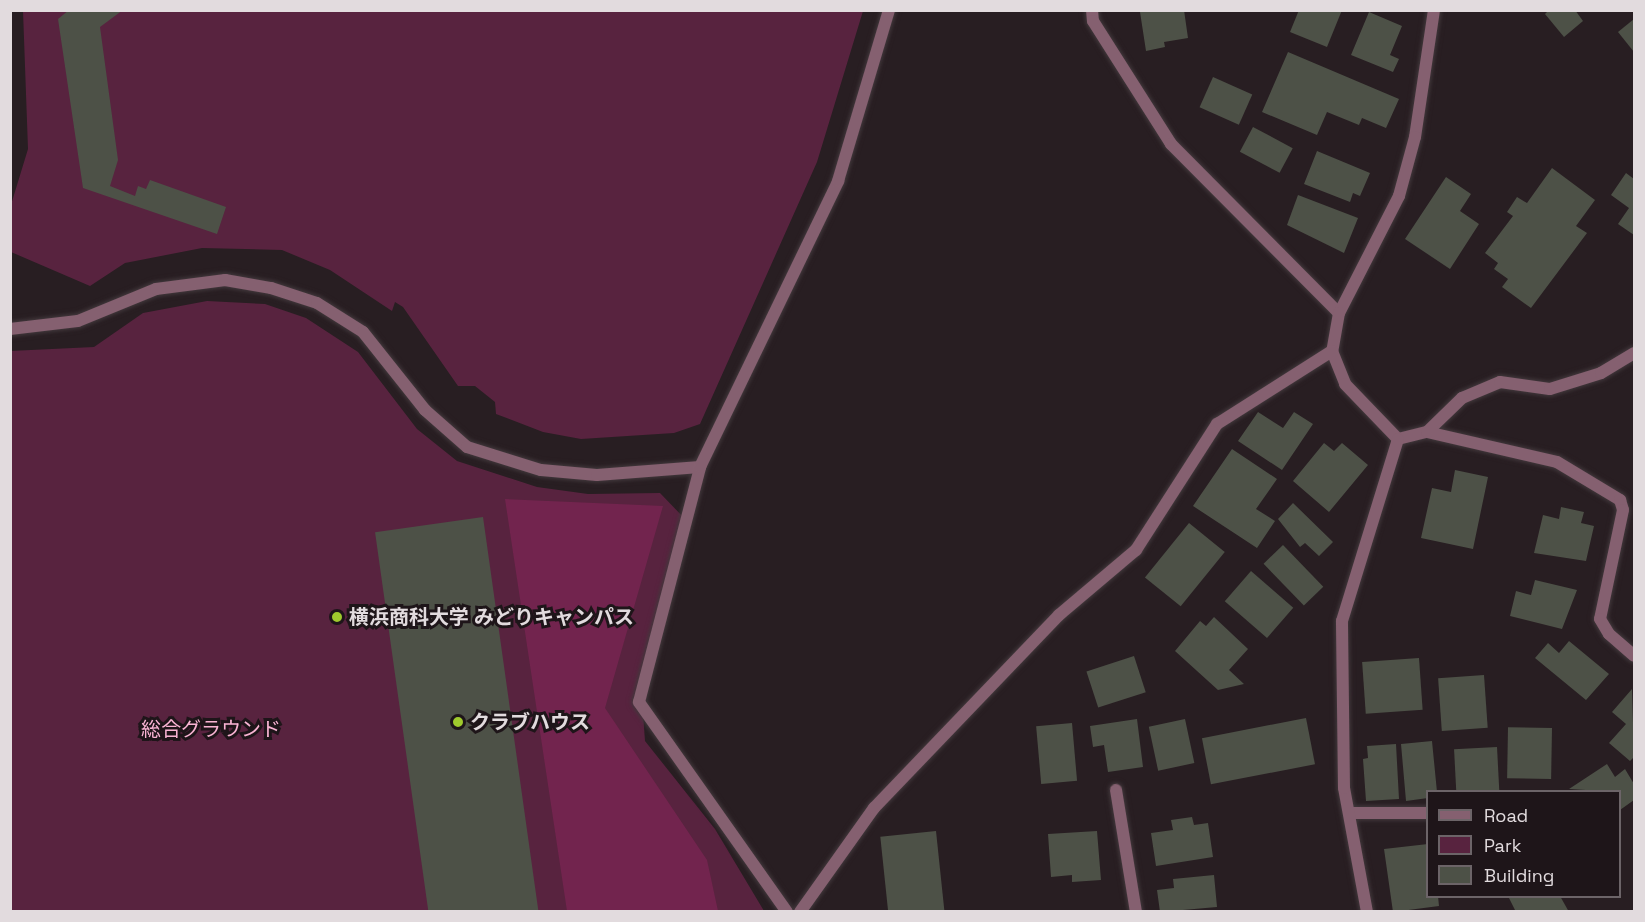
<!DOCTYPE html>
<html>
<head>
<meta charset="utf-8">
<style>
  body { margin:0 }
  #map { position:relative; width:1645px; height:922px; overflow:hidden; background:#281e22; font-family:"Space Grotesk","Noto Sans JP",sans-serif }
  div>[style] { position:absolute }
  .green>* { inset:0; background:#58233f }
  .forest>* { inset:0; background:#72244e }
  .building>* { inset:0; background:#4d5147; transform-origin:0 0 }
  .roads { filter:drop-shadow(0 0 2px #42383c) drop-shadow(0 0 2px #42383c) }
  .service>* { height:12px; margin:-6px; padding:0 6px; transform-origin:6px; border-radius:6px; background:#856070 }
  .minor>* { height:12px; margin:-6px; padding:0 6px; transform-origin:6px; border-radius:6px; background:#856070 }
  .dots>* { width:16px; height:16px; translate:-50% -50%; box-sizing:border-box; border:3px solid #1e1519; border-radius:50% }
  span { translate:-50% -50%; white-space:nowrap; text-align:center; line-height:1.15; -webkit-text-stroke:6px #1e1519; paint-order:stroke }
  .poi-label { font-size:20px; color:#e2dbde; font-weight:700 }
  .left { translate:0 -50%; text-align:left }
  .park-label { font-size:20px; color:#f9b3d3 }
  .frame { position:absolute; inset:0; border:12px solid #e2dbde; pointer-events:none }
  .legend { position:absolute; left:1426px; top:790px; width:195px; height:108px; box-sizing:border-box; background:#1e1519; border:2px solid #6c6468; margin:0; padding:8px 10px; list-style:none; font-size:18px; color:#e2dbde }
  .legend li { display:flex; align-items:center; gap:12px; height:30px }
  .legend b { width:30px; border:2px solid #6c6468 }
</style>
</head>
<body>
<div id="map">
  <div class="green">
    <div style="clip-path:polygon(23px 11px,863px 11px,817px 162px,700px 424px,674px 433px,581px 439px,543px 432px,496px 414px,495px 402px,475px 386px,458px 386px,403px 307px,395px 302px,392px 311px,330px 270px,282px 250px,202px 248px,125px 263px,90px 286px,11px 252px,10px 208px,28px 149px)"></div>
    <div style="clip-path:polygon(207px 301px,265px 304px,306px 318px,358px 352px,417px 429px,457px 461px,537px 487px,588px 494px,660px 493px,686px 520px,643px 713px,645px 741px,715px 829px,764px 911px,11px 911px,10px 351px,94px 347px,143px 313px)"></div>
  </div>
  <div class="forest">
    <div style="clip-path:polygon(505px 499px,663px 506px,605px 708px,707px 860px,718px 911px,567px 911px)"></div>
  </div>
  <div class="building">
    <div style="clip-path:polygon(69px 10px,123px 10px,100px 27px,118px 160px,110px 186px,135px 196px,138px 186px,146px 189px,150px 180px,226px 207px,217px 234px,83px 188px,58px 19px)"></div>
    <div style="clip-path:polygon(1184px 10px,1188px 38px,1164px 42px,1165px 47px,1146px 51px,1140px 12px)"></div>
    <div style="clip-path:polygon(1299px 10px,1342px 10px,1327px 47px,1290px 32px)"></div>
    <div style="clip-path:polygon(1549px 10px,1575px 10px,1583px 21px,1564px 37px,1545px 14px)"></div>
    <div style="clip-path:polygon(1369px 12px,1402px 26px,1390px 55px,1399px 59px,1393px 72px,1351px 55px)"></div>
    <div style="clip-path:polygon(1634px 19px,1634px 52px,1618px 32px)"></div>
    <div style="clip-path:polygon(1288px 52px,1399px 99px,1386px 128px,1362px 118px,1359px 125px,1327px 112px,1317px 135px,1262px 112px)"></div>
    <div style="left:1213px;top:77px;width:43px;height:33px;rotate:24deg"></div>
    <div style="left:1253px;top:127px;width:45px;height:28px;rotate:28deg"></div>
    <div style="clip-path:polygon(1317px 151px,1370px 173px,1360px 196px,1353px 193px,1350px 202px,1304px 184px)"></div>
    <div style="clip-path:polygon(1552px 168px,1595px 200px,1576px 226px,1587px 233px,1531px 308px,1502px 287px,1508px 279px,1494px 269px,1498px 263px,1485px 253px,1513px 216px,1507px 212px,1517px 197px,1527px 203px)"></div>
    <div style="clip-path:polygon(1626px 173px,1634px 179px,1634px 235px,1618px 224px,1629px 208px,1611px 195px)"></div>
    <div style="clip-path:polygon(1446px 177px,1471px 194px,1460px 211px,1479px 224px,1450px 269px,1405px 239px)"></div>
    <div style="clip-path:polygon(1298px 195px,1358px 218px,1344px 253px,1287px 225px)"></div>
    <div style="clip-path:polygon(1258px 412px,1283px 428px,1294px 412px,1313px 424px,1282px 470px,1238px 441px)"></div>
    <div style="clip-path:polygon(1324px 443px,1334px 451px,1342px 443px,1368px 465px,1329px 512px,1293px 481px)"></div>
    <div style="clip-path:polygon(1232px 449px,1277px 479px,1256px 509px,1275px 521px,1257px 548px,1193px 506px)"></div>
    <div style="clip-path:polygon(1455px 470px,1488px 477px,1473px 549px,1421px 538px,1432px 488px,1451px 492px)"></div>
    <div style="clip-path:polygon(1293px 503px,1333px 542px,1319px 556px,1305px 543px,1300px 547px,1278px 519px)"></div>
    <div style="clip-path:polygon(1561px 507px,1584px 512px,1581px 523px,1594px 526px,1586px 561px,1534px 553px,1543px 515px,1559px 519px)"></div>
    <div style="left:483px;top:517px;width:399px;height:109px;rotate:82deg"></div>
    <div style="left:1189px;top:523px;width:46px;height:70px;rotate:39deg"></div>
    <div style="left:1283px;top:545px;width:58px;height:27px;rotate:46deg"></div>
    <div style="left:1251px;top:571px;width:56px;height:40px;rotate:41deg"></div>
    <div style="clip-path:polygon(1535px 580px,1577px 590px,1562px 629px,1510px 616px,1516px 591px,1531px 595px)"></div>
    <div style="clip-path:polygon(1214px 617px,1248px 649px,1229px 670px,1244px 684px,1218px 690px,1175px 651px,1200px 621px,1206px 626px)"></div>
    <div style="clip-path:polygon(1569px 641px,1609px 674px,1586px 700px,1535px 658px,1548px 643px,1559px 653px)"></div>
    <div style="left:1134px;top:656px;width:38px;height:50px;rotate:72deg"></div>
    <div style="left:1419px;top:658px;width:52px;height:57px;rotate:86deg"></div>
    <div style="left:1484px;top:675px;width:53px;height:46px;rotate:86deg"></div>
    <div style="clip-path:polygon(1632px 689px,1634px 757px,1630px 761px,1609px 743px,1626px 724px,1612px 712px)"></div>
    <div style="left:1306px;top:718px;width:47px;height:106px;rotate:79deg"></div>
    <div style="clip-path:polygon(1137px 719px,1143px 767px,1108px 772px,1104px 745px,1093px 747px,1090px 726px)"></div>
    <div style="left:1185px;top:719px;width:45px;height:37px;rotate:78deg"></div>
    <div style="left:1072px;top:723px;width:58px;height:36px;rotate:85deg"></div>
    <div style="left:1552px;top:728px;width:51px;height:44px;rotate:91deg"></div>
    <div style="clip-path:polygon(1432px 741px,1437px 792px,1428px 792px,1428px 798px,1406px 801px,1401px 744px)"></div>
    <div style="clip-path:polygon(1396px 744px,1399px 799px,1366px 801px,1363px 759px,1368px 758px,1367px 746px)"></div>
    <div style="left:1497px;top:747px;width:45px;height:43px;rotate:87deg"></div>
    <div style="clip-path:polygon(1607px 764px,1615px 777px,1625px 769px,1634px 784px,1634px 800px,1620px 810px,1620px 792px,1569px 789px)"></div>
    <div style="clip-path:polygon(1192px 817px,1194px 825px,1208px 823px,1213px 857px,1156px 866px,1151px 833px,1173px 830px,1171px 820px)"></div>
    <div style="left:936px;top:831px;width:81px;height:56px;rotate:84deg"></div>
    <div style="clip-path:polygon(1097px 831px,1101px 880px,1072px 882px,1072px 875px,1051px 877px,1048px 834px)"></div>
    <div style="clip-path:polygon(1428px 844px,1428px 896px,1438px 896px,1439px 906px,1393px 912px,1384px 849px)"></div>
    <div style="clip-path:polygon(1214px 875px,1217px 907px,1160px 912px,1157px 890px,1174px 888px,1173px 879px)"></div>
    <div style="clip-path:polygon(1508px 896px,1560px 896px,1569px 912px,1516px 912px)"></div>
  </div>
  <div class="roads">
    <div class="service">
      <div style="left:1349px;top:813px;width:79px"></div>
    </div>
    <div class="minor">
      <div style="left:1092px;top:10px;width:11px;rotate:85deg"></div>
      <div style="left:1093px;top:21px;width:146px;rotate:57.6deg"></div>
      <div style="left:1171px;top:144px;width:238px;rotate:45.2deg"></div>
      <div style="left:1434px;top:10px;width:128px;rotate:98.5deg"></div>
      <div style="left:1415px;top:137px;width:61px;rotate:105.2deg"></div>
      <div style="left:1399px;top:196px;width:131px;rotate:117.1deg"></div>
      <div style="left:1339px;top:313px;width:39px;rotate:100deg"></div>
      <div style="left:1332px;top:351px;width:35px;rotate:68deg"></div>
      <div style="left:1345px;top:384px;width:76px;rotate:46.1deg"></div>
      <div style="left:1398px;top:439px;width:30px;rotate:-14deg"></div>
      <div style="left:1427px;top:432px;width:133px;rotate:13deg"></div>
      <div style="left:1557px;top:462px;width:74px;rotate:31.1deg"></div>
      <div style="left:1620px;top:500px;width:10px;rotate:73deg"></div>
      <div style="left:1623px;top:510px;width:111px;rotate:101.9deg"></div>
      <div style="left:1600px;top:619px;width:17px;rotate:59deg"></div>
      <div style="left:1609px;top:634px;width:33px;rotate:41deg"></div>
      <div style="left:10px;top:329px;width:68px;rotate:-6.7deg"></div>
      <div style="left:78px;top:321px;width:84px;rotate:-22.3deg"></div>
      <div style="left:156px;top:289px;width:70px;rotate:-7.4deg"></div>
      <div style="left:225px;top:280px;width:47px;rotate:9.9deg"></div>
      <div style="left:271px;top:288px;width:48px;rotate:18.1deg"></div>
      <div style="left:317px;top:303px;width:54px;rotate:32.2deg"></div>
      <div style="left:363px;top:332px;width:100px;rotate:51.5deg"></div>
      <div style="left:425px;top:410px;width:56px;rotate:41.4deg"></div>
      <div style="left:467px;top:447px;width:77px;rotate:17.3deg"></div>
      <div style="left:541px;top:470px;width:56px;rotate:5.1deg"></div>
      <div style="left:597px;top:475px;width:103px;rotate:-4.4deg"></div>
      <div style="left:1427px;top:432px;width:49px;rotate:-44.2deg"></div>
      <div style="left:1462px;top:398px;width:41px;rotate:-22.8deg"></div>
      <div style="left:1500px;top:382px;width:50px;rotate:8deg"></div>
      <div style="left:1550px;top:389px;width:53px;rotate:-17.4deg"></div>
      <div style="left:1601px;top:373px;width:39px;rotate:-31deg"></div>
      <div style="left:1116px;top:790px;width:124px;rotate:80.7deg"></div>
      <div style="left:787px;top:912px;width:257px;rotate:-125.2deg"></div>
      <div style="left:639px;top:702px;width:243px;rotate:-75.4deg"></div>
      <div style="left:700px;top:467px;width:318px;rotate:-64.2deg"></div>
      <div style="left:838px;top:181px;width:178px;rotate:-73.4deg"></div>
      <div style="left:800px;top:912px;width:128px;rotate:-54.6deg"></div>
      <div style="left:874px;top:808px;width:267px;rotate:-46.2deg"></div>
      <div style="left:1059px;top:615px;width:101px;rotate:-40.2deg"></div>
      <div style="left:1136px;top:550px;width:150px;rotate:-57.3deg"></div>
      <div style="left:1217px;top:424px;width:136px;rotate:-32.4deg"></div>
      <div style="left:1367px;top:912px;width:126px;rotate:-100.5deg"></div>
      <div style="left:1344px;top:788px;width:167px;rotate:-90.7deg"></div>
      <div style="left:1342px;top:621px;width:190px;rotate:-72.9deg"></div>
    </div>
  </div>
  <div class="dots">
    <div style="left:337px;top:617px;background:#9fca2d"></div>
    <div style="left:458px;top:722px;background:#9fca2d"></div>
  </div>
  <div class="poi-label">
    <span class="left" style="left:349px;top:617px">横浜商科大学 みどりキャンパス</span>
    <span class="left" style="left:470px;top:722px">クラブハウス</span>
  </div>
  <div class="park-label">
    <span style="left:211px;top:729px">総合グラウンド</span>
  </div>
  <div class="frame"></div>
  <ul class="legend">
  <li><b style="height:8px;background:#856070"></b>Road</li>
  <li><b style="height:16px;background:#58233f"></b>Park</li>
  <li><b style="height:16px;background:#4d5147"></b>Building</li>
  </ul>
</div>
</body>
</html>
